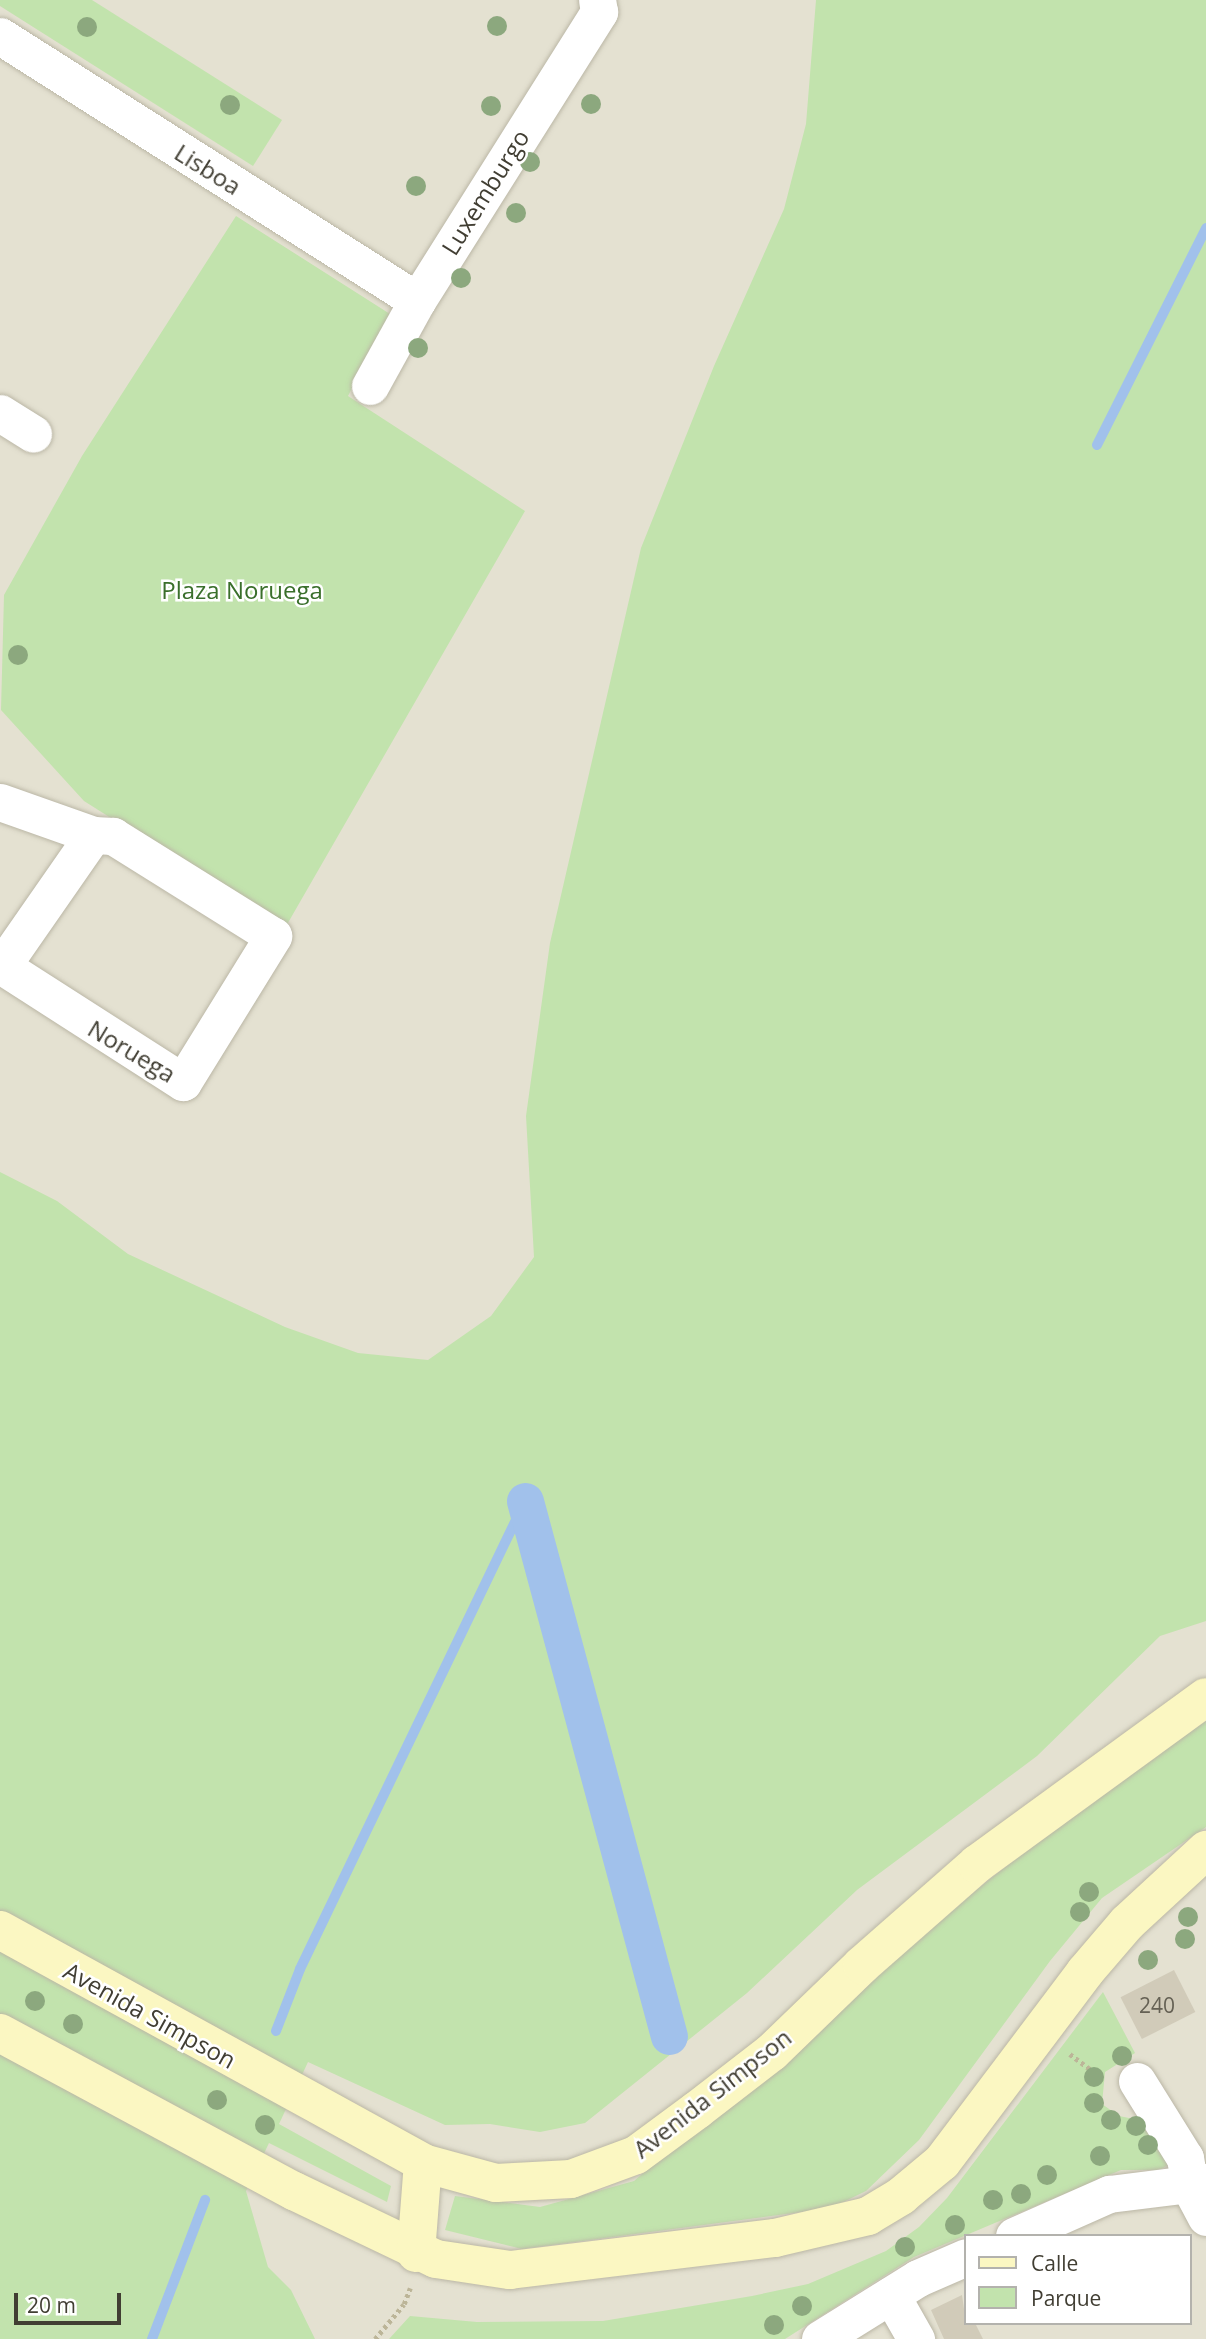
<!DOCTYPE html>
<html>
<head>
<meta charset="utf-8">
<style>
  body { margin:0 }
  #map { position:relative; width:1206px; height:2339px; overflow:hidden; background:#f0eee3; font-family:"Open Sans",sans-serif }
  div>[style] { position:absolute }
  .residential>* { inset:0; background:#e4e1d1 }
  .green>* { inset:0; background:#c2e3ad }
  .stream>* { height:10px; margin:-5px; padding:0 5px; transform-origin:5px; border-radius:5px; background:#a1c1eb }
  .canal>* { height:37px; margin:-18.5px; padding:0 18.5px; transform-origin:18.5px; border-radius:18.5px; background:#a1c1eb }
  .building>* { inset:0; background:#d1cbb9; transform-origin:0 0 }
  .path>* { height:4.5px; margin-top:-2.25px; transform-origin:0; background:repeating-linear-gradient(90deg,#bcb598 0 3.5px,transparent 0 7px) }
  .roads { filter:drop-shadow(0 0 2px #bbb7a6) drop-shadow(0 0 2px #bbb7a6) }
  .minor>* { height:37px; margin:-18.5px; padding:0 18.5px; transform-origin:18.5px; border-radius:18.5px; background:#fff }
  .secondary>* { height:38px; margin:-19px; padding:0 19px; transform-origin:19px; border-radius:19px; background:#fbf7c2 }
  .trees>* { width:20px; height:20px; margin:-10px; border-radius:50%; background:#8ca87e }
  span { translate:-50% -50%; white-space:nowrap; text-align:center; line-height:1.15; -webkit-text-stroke:5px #fff; paint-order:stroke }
  .number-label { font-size:21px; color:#656154 }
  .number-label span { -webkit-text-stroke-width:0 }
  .street-label { font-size:24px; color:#413e33 }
  .park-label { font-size:24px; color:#3a6f2b }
  .legend { position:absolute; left:964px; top:2234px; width:228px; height:91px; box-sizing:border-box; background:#fff; border:2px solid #b3b2ad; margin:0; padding:9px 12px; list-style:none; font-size:21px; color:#413e33 }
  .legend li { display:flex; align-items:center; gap:14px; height:35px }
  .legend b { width:35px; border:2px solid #b3b2ad }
  .scale { position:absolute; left:14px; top:2293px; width:107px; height:32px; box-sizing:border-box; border:4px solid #413e33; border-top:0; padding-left:9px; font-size:21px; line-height:24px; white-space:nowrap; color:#413e33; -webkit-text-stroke:5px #fff; paint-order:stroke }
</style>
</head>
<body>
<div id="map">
  <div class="residential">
    <div style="clip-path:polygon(evenodd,0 0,1206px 0,1206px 2339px,0 2339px,0 0,966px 2236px,1190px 2236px,1190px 2323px,966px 2323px,966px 2236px)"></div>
  </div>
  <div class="green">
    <div style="clip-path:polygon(0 0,92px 0,282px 120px,253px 166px,0 6px)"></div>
    <div style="clip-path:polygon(816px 0,1206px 0,1206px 1621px,1160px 1636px,1037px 1756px,857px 1890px,747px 1993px,585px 2123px,540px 2132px,490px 2124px,445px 2125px,308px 2062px,279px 2124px,391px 2186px,387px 2202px,269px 2143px,246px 2191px,268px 2267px,291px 2290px,315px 2339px,0 2339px,0 1172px,57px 1201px,128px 1254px,285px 1327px,358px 1353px,428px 1360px,491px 1316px,534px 1257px,526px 1116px,550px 943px,641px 548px,714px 366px,784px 209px,806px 124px)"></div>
    <div style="clip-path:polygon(236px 216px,390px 314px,348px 396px,525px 511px,285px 928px,84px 801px,1px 710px,4px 595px,82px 456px)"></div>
    <div style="clip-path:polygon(1206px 1721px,1206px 1827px,1102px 1898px,1050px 1961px,919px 2140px,866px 2191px,831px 2208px,522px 2249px,445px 2230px,455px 2196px,540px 2207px,634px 2181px,895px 1955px,1098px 1793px)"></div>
    <div style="clip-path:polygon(1103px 1992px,1135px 2053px,1105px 2072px,1102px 2104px,1119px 2116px,1144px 2121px,1169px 2164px,1160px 2170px,1121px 2170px,914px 2257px,785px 2339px,389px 2339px,410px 2316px,477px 2322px,603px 2321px,752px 2296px,808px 2284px,886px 2251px,919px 2227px,947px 2198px)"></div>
  </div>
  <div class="stream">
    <div style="left:1097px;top:445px;width:243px;rotate:-63.3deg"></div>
    <div style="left:276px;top:2031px;width:66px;rotate:-68.8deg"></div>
    <div style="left:300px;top:1969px;width:519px;rotate:-64.32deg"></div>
    <div style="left:152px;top:2339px;width:149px;rotate:-69.1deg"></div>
  </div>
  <div class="canal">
    <div style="left:525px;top:1501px;width:554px;rotate:74.94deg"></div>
  </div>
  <div class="building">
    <div style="left:1174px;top:1970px;width:47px;height:60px;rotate:63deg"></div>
    <div style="clip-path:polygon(962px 2295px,966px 2323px,975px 2323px,983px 2339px,944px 2339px,931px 2310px)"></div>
  </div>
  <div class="path">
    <div style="left:1070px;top:2054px;width:40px;rotate:37deg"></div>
    <div style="left:375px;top:2339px;width:45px;rotate:-50.4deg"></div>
    <div style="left:404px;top:2304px;width:17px;rotate:-69deg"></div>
  </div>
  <div class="roads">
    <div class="minor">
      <div style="left:0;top:36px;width:494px;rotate:32.4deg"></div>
      <div style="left:370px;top:386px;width:97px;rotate:-61.1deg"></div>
      <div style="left:417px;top:301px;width:342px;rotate:-57.8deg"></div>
      <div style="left:599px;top:12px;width:12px;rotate:-99deg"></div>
      <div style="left:0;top:413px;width:39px;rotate:32deg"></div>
      <div style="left:0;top:802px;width:99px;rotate:19.5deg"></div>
      <div style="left:93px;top:835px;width:160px;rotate:124.8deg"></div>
      <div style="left:2px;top:966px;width:215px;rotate:32.7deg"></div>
      <div style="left:183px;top:1082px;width:172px;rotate:-58.3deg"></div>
      <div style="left:273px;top:936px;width:189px;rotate:-148deg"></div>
      <div style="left:113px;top:836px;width:20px;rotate:-177deg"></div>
      <div style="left:1137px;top:2081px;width:91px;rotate:58.1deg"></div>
      <div style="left:1185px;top:2158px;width:29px;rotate:80deg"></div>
      <div style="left:1190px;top:2187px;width:34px;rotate:62deg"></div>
      <div style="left:1014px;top:2236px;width:104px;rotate:-23.9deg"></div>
      <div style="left:1109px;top:2194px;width:98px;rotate:-7.1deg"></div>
      <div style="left:891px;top:2295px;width:51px;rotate:60.4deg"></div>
      <div style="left:820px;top:2339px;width:115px;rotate:-31.9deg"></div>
      <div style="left:918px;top:2278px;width:52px;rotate:-23.6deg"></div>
    </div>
    <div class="secondary">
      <div style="left:0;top:1930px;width:483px;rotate:28.8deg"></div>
      <div style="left:423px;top:2163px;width:76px;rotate:15.3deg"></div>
      <div style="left:496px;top:2183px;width:75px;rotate:-3.1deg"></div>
      <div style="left:571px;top:2179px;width:69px;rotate:-20.3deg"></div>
      <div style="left:636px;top:2155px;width:76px;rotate:-36.4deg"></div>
      <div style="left:697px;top:2110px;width:95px;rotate:-37.7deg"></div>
      <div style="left:772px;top:2052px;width:125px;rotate:-44deg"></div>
      <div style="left:862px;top:1965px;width:153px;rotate:-41.3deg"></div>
      <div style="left:977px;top:1864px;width:283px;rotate:-36.1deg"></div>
      <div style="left:0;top:2033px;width:334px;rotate:28.3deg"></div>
      <div style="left:294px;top:2191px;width:157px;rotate:25.6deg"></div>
      <div style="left:436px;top:2259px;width:75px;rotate:8.5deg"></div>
      <div style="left:510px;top:2270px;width:267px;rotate:-6.9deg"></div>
      <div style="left:775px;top:2238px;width:96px;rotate:-13.3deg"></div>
      <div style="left:868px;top:2216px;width:39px;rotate:-31deg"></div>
      <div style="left:901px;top:2196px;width:53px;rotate:-39.7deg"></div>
      <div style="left:942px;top:2162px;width:238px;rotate:-53deg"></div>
      <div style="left:1085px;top:1972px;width:65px;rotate:-49.4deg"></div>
      <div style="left:1127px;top:1923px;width:108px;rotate:-42.7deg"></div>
      <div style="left:416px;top:2253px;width:90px;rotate:-85.6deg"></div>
    </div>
  </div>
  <div class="trees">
    <div style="left:497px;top:26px"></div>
    <div style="left:87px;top:27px"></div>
    <div style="left:591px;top:104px"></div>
    <div style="left:230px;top:105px"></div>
    <div style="left:491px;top:106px"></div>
    <div style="left:530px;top:162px"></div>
    <div style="left:416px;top:186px"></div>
    <div style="left:516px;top:213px"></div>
    <div style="left:461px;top:278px"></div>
    <div style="left:418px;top:348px"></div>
    <div style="left:18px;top:655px"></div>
    <div style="left:1089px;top:1892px"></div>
    <div style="left:1080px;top:1912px"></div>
    <div style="left:1188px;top:1917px"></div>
    <div style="left:1185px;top:1939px"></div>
    <div style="left:1148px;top:1960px"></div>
    <div style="left:35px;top:2001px"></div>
    <div style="left:73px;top:2024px"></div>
    <div style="left:1122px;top:2056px"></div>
    <div style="left:1094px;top:2077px"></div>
    <div style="left:217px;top:2100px"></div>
    <div style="left:1094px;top:2103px"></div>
    <div style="left:1111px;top:2120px"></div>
    <div style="left:265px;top:2125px"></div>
    <div style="left:1136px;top:2126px"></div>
    <div style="left:1148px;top:2145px"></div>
    <div style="left:1100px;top:2156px"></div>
    <div style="left:1047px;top:2175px"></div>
    <div style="left:1021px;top:2194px"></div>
    <div style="left:993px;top:2200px"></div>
    <div style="left:955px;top:2225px"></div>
    <div style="left:905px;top:2247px"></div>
    <div style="left:802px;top:2306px"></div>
    <div style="left:774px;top:2325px"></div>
  </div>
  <div class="number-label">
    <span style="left:1157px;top:2005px">240</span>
  </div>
  <div class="street-label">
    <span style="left:208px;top:169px;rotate:32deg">Lisboa</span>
    <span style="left:485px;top:192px;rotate:-58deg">Luxemburgo</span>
    <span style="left:132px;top:1051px;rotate:31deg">Noruega</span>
    <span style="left:150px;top:2015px;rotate:29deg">Avenida Simpson</span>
    <span style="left:712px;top:2093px;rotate:-38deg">Avenida Simpson</span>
  </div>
  <div class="park-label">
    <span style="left:242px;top:590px">Plaza Noruega</span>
  </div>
  <ul class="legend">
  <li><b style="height:9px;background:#fbf7c2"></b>Calle</li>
  <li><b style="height:19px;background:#c2e3ad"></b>Parque</li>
  </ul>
  <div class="scale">20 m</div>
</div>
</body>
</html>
